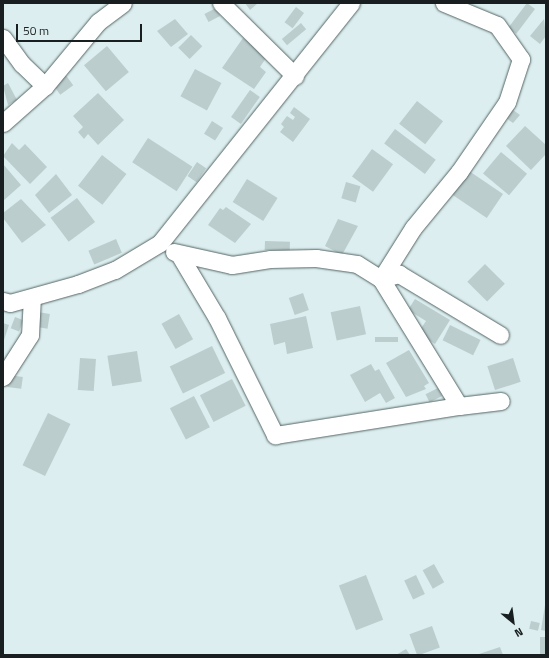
<!DOCTYPE html>
<html>
<head>
<meta charset="utf-8">
<style>
  body { margin:0 }
  #map { position:relative; width:549px; height:658px; overflow:hidden; background:#dceeef; font-family:"Titillium Web",sans-serif }
  div>[style] { position:absolute }
  .building>* { inset:0; background:#bccdce; transform-origin:0 0 }
  .roads { filter:drop-shadow(0 0 1px #556465) drop-shadow(0 0 1px #556465) }
  .minor>* { height:17px; margin:-8.5px; padding:0 8.5px; transform-origin:8.5px; border-radius:8.5px; background:#fff }
  span { translate:-50% -50%; white-space:nowrap; text-align:center; line-height:1.15; -webkit-text-stroke:3.5px #dceeef; paint-order:stroke }
  .frame { position:absolute; inset:0; border:4px solid #191f20; pointer-events:none }
  .north { position:absolute; left:493px; top:602px; width:40px; height:40px; -webkit-text-stroke:3px #dceeef; paint-order:stroke; rotate:151deg; font-size:11px; font-weight:700; line-height:16px; text-align:center; color:#191f20 }
  .north::after { content:''; display:block; margin:auto; width:14px; height:18px; background:#191f20; clip-path:polygon(50% 0,100% 100%,50% 72%,0 100%) }
  .scale { position:absolute; left:16px; top:24px; width:126px; height:18px; box-sizing:border-box; border:2px solid #191f20; border-top:0; padding-left:5px; font-size:12px; line-height:14px; white-space:nowrap; color:#191f20; -webkit-text-stroke:3px #dceeef; paint-order:stroke }
</style>
</head>
<body>
<div id="map">
  <div class="building">
    <div style="clip-path:polygon(245px 3px,258px 3px,250px 10px)"></div>
    <div style="left:527px;top:3px;width:10px;height:31px;rotate:37deg"></div>
    <div style="left:296px;top:7px;width:10px;height:19px;rotate:37deg"></div>
    <div style="left:216px;top:8px;width:9px;height:13px;rotate:63deg"></div>
    <div style="clip-path:polygon(175px 19px,188px 34px,171px 47px,157px 31px)"></div>
    <div style="clip-path:polygon(544px 19px,546px 36px,540px 44px,530px 36px)"></div>
    <div style="left:301px;top:23px;width:8px;height:25px;rotate:50deg"></div>
    <div style="left:191px;top:35px;width:16px;height:18px;rotate:45deg"></div>
    <div style="clip-path:polygon(243px 38px,268px 55px,260px 67px,266px 72px,254px 89px,222px 68px)"></div>
    <div style="left:107px;top:46px;width:34px;height:30px;rotate:50deg"></div>
    <div style="left:195px;top:69px;width:30px;height:31px;rotate:28deg"></div>
    <div style="left:65px;top:74px;width:14px;height:16px;rotate:54deg"></div>
    <div style="clip-path:polygon(8px 83px,17px 100px,8px 105px,3px 86px)"></div>
    <div style="left:250px;top:90px;width:12px;height:33px;rotate:35deg"></div>
    <div style="clip-path:polygon(98px 93px,124px 120px,98px 145px,88px 134px,84px 139px,78px 132px,83px 127px,73px 116px)"></div>
    <div style="left:417px;top:101px;width:33px;height:29px;rotate:38deg"></div>
    <div style="clip-path:polygon(294px 107px,310px 119px,293px 142px,280px 132px,284px 127px,281px 124px,287px 116px,293px 120px,295px 117px,290px 113px)"></div>
    <div style="clip-path:polygon(513px 110px,520px 115px,513px 123px,506px 118px)"></div>
    <div style="left:212px;top:121px;width:13px;height:15px;rotate:32deg"></div>
    <div style="clip-path:polygon(525px 126px,546px 145px,546px 154px,531px 170px,506px 146px)"></div>
    <div style="left:395px;top:129px;width:51px;height:18px;rotate:37deg"></div>
    <div style="left:148px;top:138px;width:53px;height:29px;rotate:33deg"></div>
    <div style="clip-path:polygon(12px 143px,19px 150px,25px 144px,47px 167px,30px 184px,3px 156px)"></div>
    <div style="left:372px;top:149px;width:26px;height:34px;rotate:36deg"></div>
    <div style="left:501px;top:152px;width:34px;height:28px;rotate:40deg"></div>
    <div style="left:102px;top:155px;width:31px;height:39px;rotate:38deg"></div>
    <div style="left:197px;top:162px;width:11px;height:17px;rotate:34deg"></div>
    <div style="clip-path:polygon(3px 164px,21px 185px,3px 201px)"></div>
    <div style="left:469px;top:171px;width:41px;height:29px;rotate:34deg"></div>
    <div style="clip-path:polygon(56px 174px,72px 195px,49px 213px,35px 195px)"></div>
    <div style="left:247px;top:179px;width:36px;height:27px;rotate:32deg"></div>
    <div style="left:346px;top:182px;width:15px;height:17px;rotate:16deg"></div>
    <div style="left:77px;top:198px;width:30px;height:33px;rotate:53deg"></div>
    <div style="clip-path:polygon(21px 199px,46px 225px,22px 243px,3px 218px,3px 213px)"></div>
    <div style="clip-path:polygon(226px 207px,251px 224px,235px 243px,208px 225px,220px 208px,223px 210px)"></div>
    <div style="clip-path:polygon(338px 219px,358px 226px,342px 255px,325px 246px)"></div>
    <div style="left:116px;top:239px;width:15px;height:30px;rotate:67deg"></div>
    <div style="left:265px;top:241px;width:25px;height:9px;rotate:2deg"></div>
    <div style="left:485px;top:264px;width:28px;height:25px;rotate:45deg"></div>
    <div style="left:303px;top:293px;width:18px;height:15px;rotate:71deg"></div>
    <div style="clip-path:polygon(415px 299px,450px 320px,435px 344px,418px 333px,426px 321px,408px 310px)"></div>
    <div style="left:360px;top:306px;width:29px;height:30px;rotate:78deg"></div>
    <div style="left:38px;top:312px;width:12px;height:15px;rotate:9deg"></div>
    <div style="left:179px;top:314px;width:29px;height:20px;rotate:61deg"></div>
    <div style="clip-path:polygon(306px 316px,313px 348px,287px 354px,285px 342px,274px 345px,270px 324px)"></div>
    <div style="left:15px;top:317px;width:9px;height:12px;rotate:21deg"></div>
    <div style="clip-path:polygon(3px 323px,9px 325px,3px 343px)"></div>
    <div style="left:450px;top:325px;width:34px;height:17px;rotate:26deg"></div>
    <div style="left:398px;top:337px;width:5px;height:23px;rotate:90deg"></div>
    <div style="left:212px;top:346px;width:30px;height:47px;rotate:64deg"></div>
    <div style="clip-path:polygon(409px 350px,429px 383px,424px 386px,426px 389px,406px 397px,386px 363px)"></div>
    <div style="left:137px;top:351px;width:31px;height:30px;rotate:81deg"></div>
    <div style="left:80px;top:358px;width:16px;height:32px;rotate:4deg"></div>
    <div style="left:513px;top:358px;width:25px;height:27px;rotate:72deg"></div>
    <div style="clip-path:polygon(371px 364px,375px 371px,379px 369px,395px 398px,386px 403px,380px 393px,365px 402px,350px 375px)"></div>
    <div style="left:9px;top:375px;width:14px;height:12px;rotate:8deg"></div>
    <div style="left:232px;top:379px;width:30px;height:36px;rotate:63deg"></div>
    <div style="left:438px;top:388px;width:9px;height:14px;rotate:63deg"></div>
    <div style="left:194px;top:396px;width:35px;height:27px;rotate:63deg"></div>
    <div style="left:48px;top:413px;width:25px;height:58px;rotate:26deg"></div>
    <div style="left:434px;top:564px;width:21px;height:13px;rotate:61deg"></div>
    <div style="left:366px;top:575px;width:48px;height:29px;rotate:69deg"></div>
    <div style="left:416px;top:575px;width:21px;height:13px;rotate:65deg"></div>
    <div style="clip-path:polygon(545px 605px,546px 605px,546px 631px,541px 630px)"></div>
    <div style="left:531px;top:621px;width:9px;height:8px;rotate:13deg"></div>
    <div style="left:432px;top:626px;width:23px;height:24px;rotate:70deg"></div>
    <div style="left:540px;top:637px;width:6px;height:18px"></div>
    <div style="clip-path:polygon(500px 647px,503px 655px,476px 655px)"></div>
    <div style="clip-path:polygon(406px 649px,410px 655px,396px 655px)"></div>
  </div>
  <div class="roads">
    <div class="minor">
      <div style="left:221px;top:3px;width:104px;rotate:44.6deg"></div>
      <div style="left:444px;top:3px;width:57px;rotate:22.5deg"></div>
      <div style="left:497px;top:25px;width:42px;rotate:54.8deg"></div>
      <div style="left:521px;top:59px;width:45px;rotate:108deg"></div>
      <div style="left:507px;top:102px;width:85px;rotate:124.4deg"></div>
      <div style="left:459px;top:172px;width:72px;rotate:129.4deg"></div>
      <div style="left:413px;top:228px;width:60px;rotate:122.1deg"></div>
      <div style="left:381px;top:279px;width:149px;rotate:58.4deg"></div>
      <div style="left:459px;top:406px;width:42px;rotate:-6.8deg"></div>
      <div style="left:3px;top:38px;width:32px;rotate:54deg"></div>
      <div style="left:22px;top:64px;width:32px;rotate:44deg"></div>
      <div style="left:3px;top:123px;width:56px;rotate:-41.4deg"></div>
      <div style="left:45px;top:86px;width:83px;rotate:-50.4deg"></div>
      <div style="left:98px;top:22px;width:31px;rotate:-37deg"></div>
      <div style="left:174px;top:252px;width:59px;rotate:12.6deg"></div>
      <div style="left:232px;top:265px;width:38px;rotate:-9deg"></div>
      <div style="left:270px;top:259px;width:46px;rotate:-1.2deg"></div>
      <div style="left:316px;top:258px;width:41px;rotate:8.3deg"></div>
      <div style="left:357px;top:264px;width:28px;rotate:32deg"></div>
      <div style="left:381px;top:279px;width:19px;rotate:-16deg"></div>
      <div style="left:399px;top:274px;width:118px;rotate:31.1deg"></div>
      <div style="left:180px;top:256px;width:72px;rotate:59.2deg"></div>
      <div style="left:217px;top:318px;width:131px;rotate:63.6deg"></div>
      <div style="left:275px;top:435px;width:186px;rotate:-9deg"></div>
      <div style="left:3px;top:301px;width:7px;rotate:16deg"></div>
      <div style="left:10px;top:303px;width:71px;rotate:-15.6deg"></div>
      <div style="left:78px;top:284px;width:40px;rotate:-21deg"></div>
      <div style="left:115px;top:270px;width:52px;rotate:-31deg"></div>
      <div style="left:160px;top:243px;width:307px;rotate:-51.5deg"></div>
      <div style="left:3px;top:377px;width:50px;rotate:-57.3deg"></div>
      <div style="left:30px;top:335px;width:37px;rotate:-87deg"></div>
    </div>
  </div>
  <div class="frame"></div>
  <div class="north">N</div>
  <div class="scale">50 m</div>
</div>
</body>
</html>
